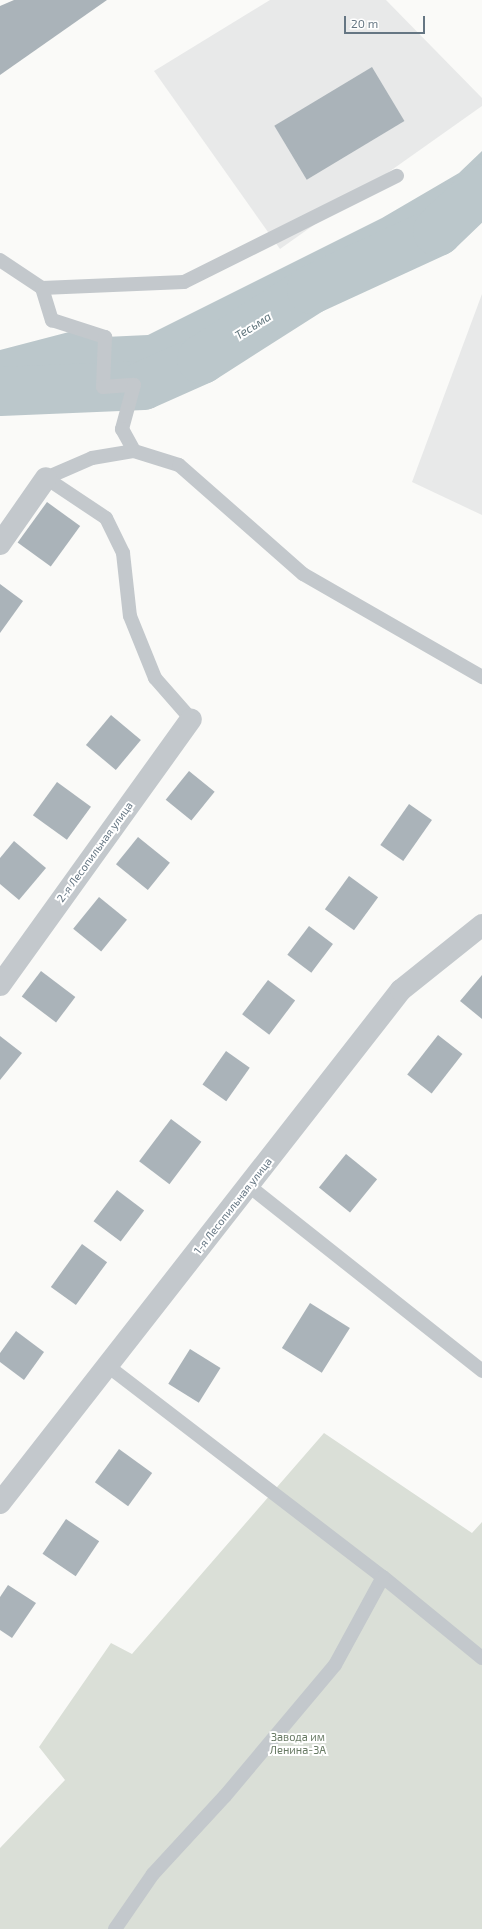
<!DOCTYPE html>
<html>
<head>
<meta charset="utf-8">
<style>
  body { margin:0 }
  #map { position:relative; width:482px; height:1929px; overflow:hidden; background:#fafaf8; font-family:"Exo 2",sans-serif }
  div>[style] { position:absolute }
  .built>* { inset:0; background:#e8e9e9 }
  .green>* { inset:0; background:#dadfd7 }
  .water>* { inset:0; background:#bbc7cb }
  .river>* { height:49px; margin:-24.5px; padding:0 24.5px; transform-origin:24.5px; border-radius:24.5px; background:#bbc7cb }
  .building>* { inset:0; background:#aab3b9; transform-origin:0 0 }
  .lane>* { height:14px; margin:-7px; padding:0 7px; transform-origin:7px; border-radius:7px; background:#c3c8cc }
  .street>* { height:22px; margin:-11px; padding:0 11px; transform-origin:11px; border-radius:11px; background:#c3c8cc }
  span { translate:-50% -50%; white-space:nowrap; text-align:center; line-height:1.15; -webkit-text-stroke:4px #fff; paint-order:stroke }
  .street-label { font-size:11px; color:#657683 }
  .park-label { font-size:11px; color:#687a64 }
  .water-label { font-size:12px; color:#60757c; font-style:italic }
  .scale { position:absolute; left:344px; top:16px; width:81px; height:18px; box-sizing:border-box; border:2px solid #657683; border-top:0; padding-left:5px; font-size:12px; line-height:14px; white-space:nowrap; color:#657683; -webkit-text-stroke:3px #fff; paint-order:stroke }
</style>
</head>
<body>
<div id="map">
  <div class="built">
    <div style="clip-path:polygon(270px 0,386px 0,482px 98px,482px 106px,280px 249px,154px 71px)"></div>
    <div style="clip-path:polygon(482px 294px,482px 515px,412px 482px)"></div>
  </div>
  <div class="green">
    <div style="clip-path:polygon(324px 1433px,472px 1533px,482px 1522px,482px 1929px,0 1929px,0 1848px,65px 1780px,39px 1747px,111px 1643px,132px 1654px)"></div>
  </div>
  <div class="water">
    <div style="clip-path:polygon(482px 151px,482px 187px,426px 228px,332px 270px,250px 319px,187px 369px,112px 390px,69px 384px,0 391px,0 350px,69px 332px,105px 337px,148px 335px,382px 218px,459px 173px)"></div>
  </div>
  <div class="river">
    <div style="left:0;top:391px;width:143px;rotate:-2.4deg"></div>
    <div style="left:143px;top:385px;width:64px;rotate:-24.1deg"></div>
    <div style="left:201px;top:359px;width:130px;rotate:-32.5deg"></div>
    <div style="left:311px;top:289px;width:139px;rotate:-24.7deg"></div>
    <div style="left:437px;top:231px;width:62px;rotate:-43.7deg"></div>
  </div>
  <div class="building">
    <div style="clip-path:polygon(14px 0,107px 0,0 75px,0 6px)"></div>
    <div style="left:372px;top:67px;width:63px;height:114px;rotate:59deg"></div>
    <div style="left:47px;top:502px;width:41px;height:50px;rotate:36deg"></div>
    <div style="clip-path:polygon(0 584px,23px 601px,0 633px)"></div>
    <div style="left:111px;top:715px;width:39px;height:39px;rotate:40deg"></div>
    <div style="left:189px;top:771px;width:33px;height:37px;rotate:39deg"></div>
    <div style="left:57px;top:782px;width:42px;height:41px;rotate:36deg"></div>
    <div style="left:409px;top:804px;width:28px;height:50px;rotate:35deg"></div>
    <div style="left:138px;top:837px;width:41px;height:35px;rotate:39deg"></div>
    <div style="clip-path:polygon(14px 841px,46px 868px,19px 900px,0 884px,0 858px)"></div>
    <div style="left:349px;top:876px;width:36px;height:41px;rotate:36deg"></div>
    <div style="left:99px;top:897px;width:36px;height:41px;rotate:39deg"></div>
    <div style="left:309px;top:926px;width:30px;height:36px;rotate:37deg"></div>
    <div style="left:41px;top:971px;width:43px;height:32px;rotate:37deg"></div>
    <div style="clip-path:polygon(482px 975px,482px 1019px,460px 1001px)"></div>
    <div style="left:268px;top:980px;width:34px;height:43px;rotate:37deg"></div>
    <div style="left:438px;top:1035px;width:31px;height:50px;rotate:38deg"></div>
    <div style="clip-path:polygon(0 1036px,22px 1053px,0 1080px)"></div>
    <div style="left:226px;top:1051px;width:29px;height:41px;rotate:35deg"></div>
    <div style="left:171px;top:1119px;width:38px;height:53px;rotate:37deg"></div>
    <div style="left:346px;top:1154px;width:40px;height:43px;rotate:39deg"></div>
    <div style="left:117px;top:1190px;width:34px;height:39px;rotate:37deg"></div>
    <div style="left:82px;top:1244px;width:31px;height:53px;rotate:36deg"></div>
    <div style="left:310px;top:1303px;width:47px;height:53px;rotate:32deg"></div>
    <div style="clip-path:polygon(16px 1331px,44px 1352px,24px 1380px,0 1362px,0 1353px)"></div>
    <div style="left:190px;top:1349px;width:36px;height:41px;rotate:32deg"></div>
    <div style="left:119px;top:1449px;width:41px;height:41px;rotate:36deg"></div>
    <div style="left:66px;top:1519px;width:40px;height:42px;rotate:34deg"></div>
    <div style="clip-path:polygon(8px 1585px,36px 1603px,12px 1638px,0 1630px,0 1597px)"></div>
  </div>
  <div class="lane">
    <div style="left:0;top:260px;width:50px;rotate:33.7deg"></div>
    <div style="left:42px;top:288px;width:142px;rotate:-2.4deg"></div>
    <div style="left:184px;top:282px;width:238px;rotate:-26.5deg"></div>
    <div style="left:42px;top:288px;width:34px;rotate:73deg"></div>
    <div style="left:52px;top:320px;width:56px;rotate:17.8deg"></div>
    <div style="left:105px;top:337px;width:50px;rotate:92.3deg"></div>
    <div style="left:103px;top:387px;width:31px;rotate:-4deg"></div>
    <div style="left:134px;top:385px;width:46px;rotate:105.3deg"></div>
    <div style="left:122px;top:429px;width:25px;rotate:61deg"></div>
    <div style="left:46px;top:478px;width:50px;rotate:-23.5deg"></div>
    <div style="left:92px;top:458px;width:43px;rotate:-9.5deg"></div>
    <div style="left:134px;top:451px;width:47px;rotate:17.3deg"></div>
    <div style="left:179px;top:465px;width:165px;rotate:41.3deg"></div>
    <div style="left:303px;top:574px;width:207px;rotate:29.9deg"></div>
    <div style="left:46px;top:478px;width:72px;rotate:33.7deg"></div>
    <div style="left:106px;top:518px;width:39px;rotate:64deg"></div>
    <div style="left:123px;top:553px;width:63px;rotate:83.7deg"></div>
    <div style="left:130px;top:616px;width:67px;rotate:68deg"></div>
    <div style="left:155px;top:678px;width:55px;rotate:48.7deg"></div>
    <div style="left:249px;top:1186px;width:298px;rotate:38.4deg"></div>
    <div style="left:109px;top:1367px;width:345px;rotate:37.5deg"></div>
    <div style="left:383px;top:1577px;width:128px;rotate:39.3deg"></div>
    <div style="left:115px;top:1929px;width:67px;rotate:-55.4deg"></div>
    <div style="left:153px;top:1874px;width:106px;rotate:-47.3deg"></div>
    <div style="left:225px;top:1796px;width:171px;rotate:-50deg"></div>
    <div style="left:335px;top:1665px;width:100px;rotate:-61.4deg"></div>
  </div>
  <div class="street">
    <div style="left:0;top:544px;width:80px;rotate:-55.1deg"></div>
    <div style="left:0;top:985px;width:327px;rotate:-54.3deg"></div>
    <div style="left:0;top:1503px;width:651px;rotate:-51.99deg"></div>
    <div style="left:401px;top:990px;width:104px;rotate:-38.7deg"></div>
  </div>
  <div class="street-label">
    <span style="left:95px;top:852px;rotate:-54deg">2-я Лесопильная улица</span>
    <span style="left:233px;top:1206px;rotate:-52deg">1-я Лесопильная улица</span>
  </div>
  <div class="park-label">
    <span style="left:298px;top:1744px">Завода им<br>Ленина-3А</span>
  </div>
  <div class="water-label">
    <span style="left:253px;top:326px;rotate:-32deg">Тесьма</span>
  </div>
  <div class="scale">20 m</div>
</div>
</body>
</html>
